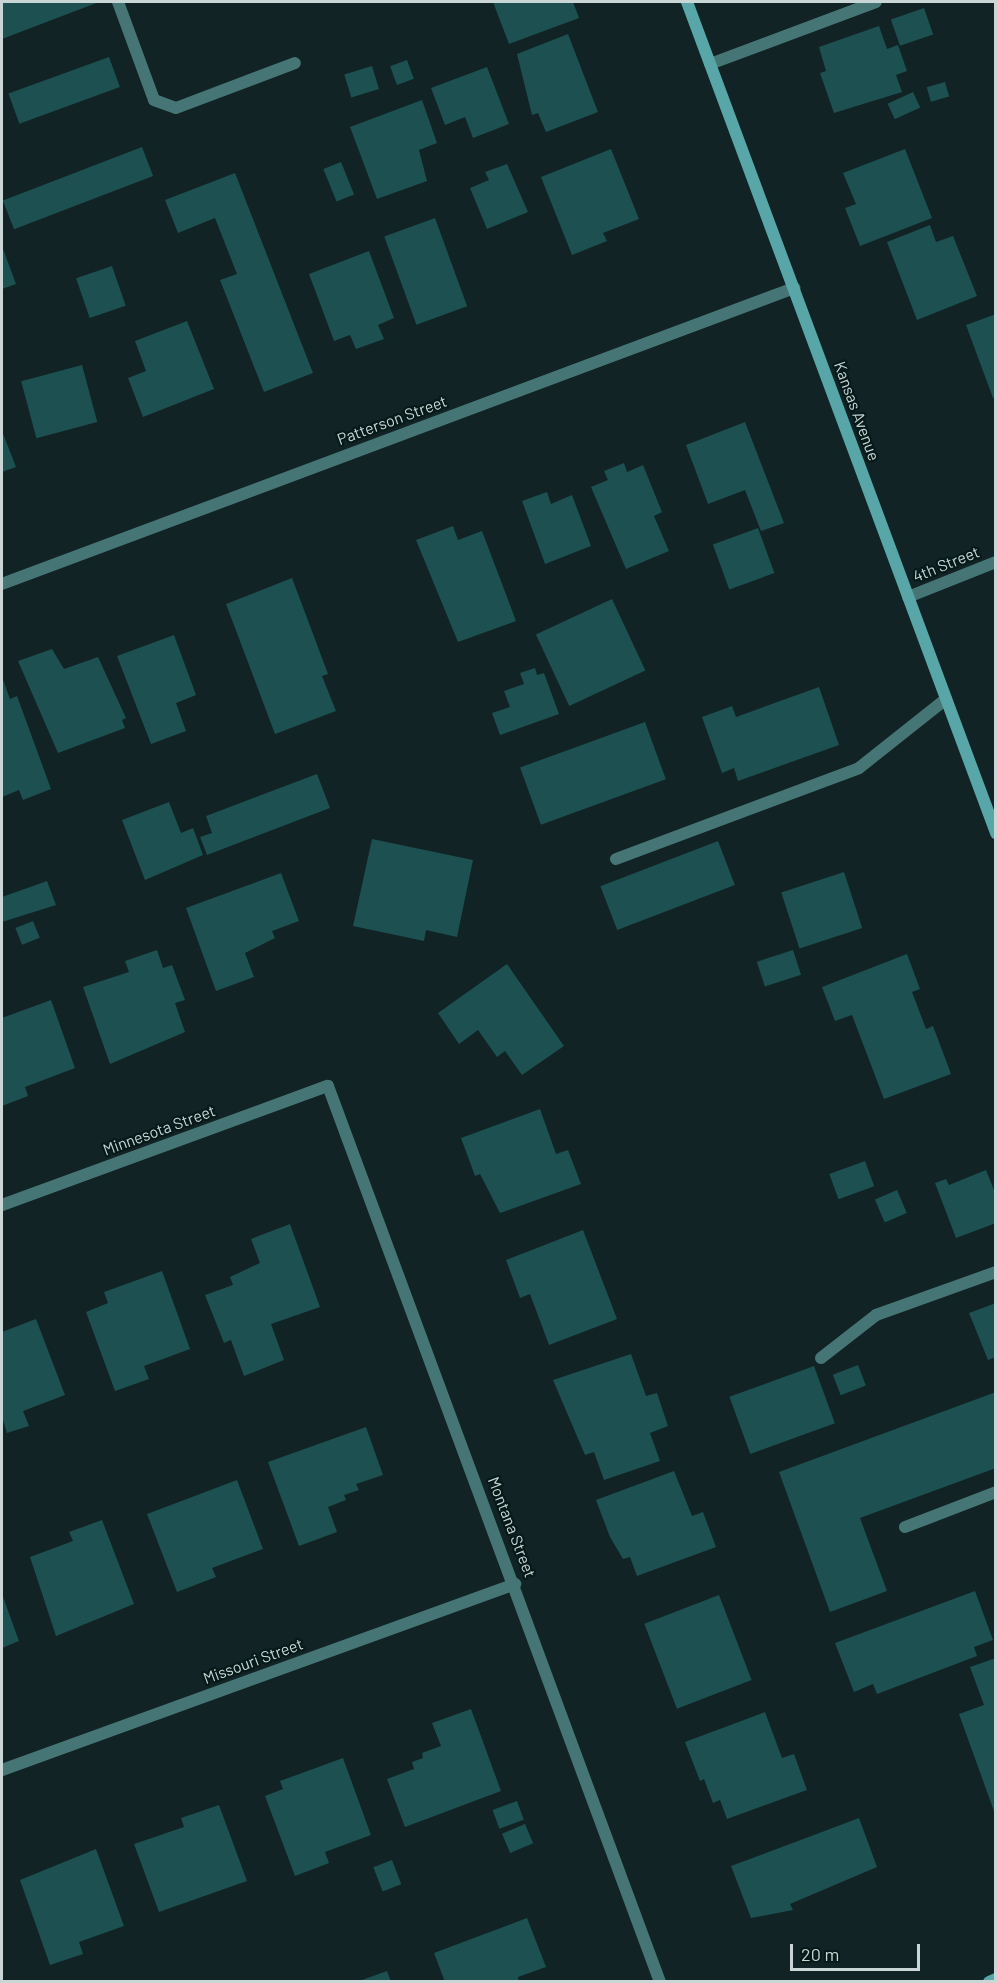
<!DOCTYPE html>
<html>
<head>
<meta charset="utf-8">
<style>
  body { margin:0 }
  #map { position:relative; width:997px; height:1983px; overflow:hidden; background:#112324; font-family:Barlow,sans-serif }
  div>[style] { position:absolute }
  .building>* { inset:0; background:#1d5051; transform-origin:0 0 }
  .lane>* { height:12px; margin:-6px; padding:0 6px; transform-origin:6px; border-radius:6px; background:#467576 }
  .street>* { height:12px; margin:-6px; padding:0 6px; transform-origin:6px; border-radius:6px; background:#467576 }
  .secondary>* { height:12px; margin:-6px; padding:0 6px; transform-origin:6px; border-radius:6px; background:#58a6a8 }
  span { translate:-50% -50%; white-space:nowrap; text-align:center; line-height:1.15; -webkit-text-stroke:4.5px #071a1a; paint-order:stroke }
  .street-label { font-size:16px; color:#cad6d6 }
  .frame { position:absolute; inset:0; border:3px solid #cad6d6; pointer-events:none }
  .scale { position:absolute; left:790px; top:1944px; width:130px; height:27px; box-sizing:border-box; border:3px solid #cad6d6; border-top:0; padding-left:8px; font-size:18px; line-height:21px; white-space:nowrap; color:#cad6d6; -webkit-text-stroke:4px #071a1a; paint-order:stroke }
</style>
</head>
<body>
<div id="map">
  <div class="building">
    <div style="clip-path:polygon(2px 2px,99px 2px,2px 39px)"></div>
    <div style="clip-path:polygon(493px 2px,573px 2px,579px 18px,509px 44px)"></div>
    <div style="left:924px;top:8px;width:28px;height:35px;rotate:71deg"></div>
    <div style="clip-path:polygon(879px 26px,887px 49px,898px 45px,907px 71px,896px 75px,902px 92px,834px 113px,820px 73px,826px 71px,819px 47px)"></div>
    <div style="clip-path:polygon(568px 34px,598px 112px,546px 132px,538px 113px,532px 115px,517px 54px)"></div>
    <div style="left:109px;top:57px;width:32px;height:107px;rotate:70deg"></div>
    <div style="left:407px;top:60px;width:20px;height:18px;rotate:70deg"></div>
    <div style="left:372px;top:66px;width:24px;height:29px;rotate:73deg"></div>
    <div style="clip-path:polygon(487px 67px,509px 124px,473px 138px,465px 117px,445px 125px,431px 88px)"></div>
    <div style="left:945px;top:82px;width:15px;height:19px;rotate:74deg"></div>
    <div style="left:913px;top:92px;width:17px;height:28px;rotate:65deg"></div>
    <div style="clip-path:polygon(422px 100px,437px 143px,419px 150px,427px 181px,377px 199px,350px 127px)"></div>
    <div style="left:142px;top:147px;width:31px;height:149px;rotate:69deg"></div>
    <div style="clip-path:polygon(611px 149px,639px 219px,603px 233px,607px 241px,572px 255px,541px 177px)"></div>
    <div style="clip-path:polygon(905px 149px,932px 218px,860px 246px,845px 208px,856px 204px,843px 173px)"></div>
    <div style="left:341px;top:162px;width:35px;height:19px;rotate:68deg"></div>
    <div style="clip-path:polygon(507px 164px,528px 212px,487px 229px,470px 188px,489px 180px,485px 172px)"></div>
    <div style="clip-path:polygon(235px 173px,313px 373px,264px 392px,220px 280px,237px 274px,215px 218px,178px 233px,165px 200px)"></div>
    <div style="left:435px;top:218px;width:94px;height:54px;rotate:70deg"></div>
    <div style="clip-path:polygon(930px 225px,936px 242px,953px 236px,977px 296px,917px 320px,887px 242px)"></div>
    <div style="clip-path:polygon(2px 246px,16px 284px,2px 289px)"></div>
    <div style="clip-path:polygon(369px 251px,394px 318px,378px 325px,384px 339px,356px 349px,350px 335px,334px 341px,309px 274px)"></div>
    <div style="left:112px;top:266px;width:42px;height:38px;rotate:71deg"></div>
    <div style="clip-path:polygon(996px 314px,996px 397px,993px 398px,966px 325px)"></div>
    <div style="clip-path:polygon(187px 321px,214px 389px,143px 417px,128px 378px,146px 371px,135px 341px)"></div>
    <div style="left:82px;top:365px;width:59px;height:63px;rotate:75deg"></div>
    <div style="clip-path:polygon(745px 422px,784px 523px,761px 531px,745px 490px,708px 504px,686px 445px)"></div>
    <div style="clip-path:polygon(2px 431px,16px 467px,2px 472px)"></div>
    <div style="clip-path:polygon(624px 463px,627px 472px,643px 465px,662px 512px,654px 516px,669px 551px,626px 569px,591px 487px,608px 480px,604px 471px)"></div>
    <div style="clip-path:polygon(547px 492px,551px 504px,572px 495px,591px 546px,545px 564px,522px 501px)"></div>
    <div style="clip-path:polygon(453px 526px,458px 540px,482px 531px,516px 621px,458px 642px,416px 540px)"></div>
    <div style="left:758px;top:528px;width:48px;height:48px;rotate:70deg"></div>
    <div style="clip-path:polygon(292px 578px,328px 674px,322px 676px,336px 711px,275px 734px,226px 604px)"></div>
    <div style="left:612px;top:599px;width:79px;height:84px;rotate:65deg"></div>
    <div style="clip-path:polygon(174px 635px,196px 695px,176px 703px,186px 731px,151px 744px,117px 656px)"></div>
    <div style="clip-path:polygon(52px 649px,64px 669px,98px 657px,126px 718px,122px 720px,125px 728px,58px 753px,18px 661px)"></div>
    <div style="clip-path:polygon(535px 668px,537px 675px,544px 673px,559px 714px,500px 735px,492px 713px,510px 707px,504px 691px,524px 684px,520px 673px)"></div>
    <div style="clip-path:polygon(2px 677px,10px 699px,17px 696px,51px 789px,23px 800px,19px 790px,2px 797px)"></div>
    <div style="clip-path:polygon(819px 687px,839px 745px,738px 781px,734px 768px,722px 773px,702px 717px,732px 706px,736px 717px)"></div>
    <div style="left:645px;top:722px;width:61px;height:133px;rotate:70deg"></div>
    <div style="clip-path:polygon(317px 774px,330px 808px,207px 855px,200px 837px,212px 833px,206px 816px)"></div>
    <div style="clip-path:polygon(169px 802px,181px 833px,193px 828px,203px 855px,145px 880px,122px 820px)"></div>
    <div style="clip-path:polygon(372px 839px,473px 860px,457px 937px,426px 930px,424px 941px,353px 926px)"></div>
    <div style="left:718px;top:841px;width:47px;height:126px;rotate:69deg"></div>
    <div style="left:844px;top:872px;width:59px;height:66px;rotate:72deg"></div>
    <div style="clip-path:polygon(281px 873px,299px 921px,272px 931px,275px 938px,245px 953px,254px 977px,216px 991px,186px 908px)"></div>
    <div style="clip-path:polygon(47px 881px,56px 905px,2px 922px,2px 897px)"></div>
    <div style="left:33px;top:921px;width:18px;height:19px;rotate:68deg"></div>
    <div style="clip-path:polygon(157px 950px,163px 968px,172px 965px,185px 1000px,175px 1003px,185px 1032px,110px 1064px,83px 987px,129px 972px,125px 961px)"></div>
    <div style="left:793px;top:950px;width:26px;height:38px;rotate:72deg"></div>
    <div style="clip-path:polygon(907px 954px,920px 989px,912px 992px,926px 1029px,933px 1026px,951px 1074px,884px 1099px,852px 1015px,835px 1021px,822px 987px)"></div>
    <div style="clip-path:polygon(507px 964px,564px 1046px,522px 1075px,505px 1051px,497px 1057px,478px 1030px,459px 1044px,438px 1013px)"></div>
    <div style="clip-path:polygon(51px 1000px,75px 1068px,25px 1087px,28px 1096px,2px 1106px,2px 1018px)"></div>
    <div style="clip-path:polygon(540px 1109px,556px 1154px,568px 1150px,581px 1184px,500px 1213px,480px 1174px,475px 1176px,461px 1138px)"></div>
    <div style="left:865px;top:1161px;width:27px;height:38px;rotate:70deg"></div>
    <div style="clip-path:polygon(986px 1170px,996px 1195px,996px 1223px,956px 1238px,935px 1183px,946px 1179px,949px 1185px)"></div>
    <div style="left:897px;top:1190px;width:25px;height:24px;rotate:67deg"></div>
    <div style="clip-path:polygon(290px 1224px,320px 1307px,271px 1324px,284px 1360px,244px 1376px,231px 1340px,224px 1343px,205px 1295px,233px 1285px,230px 1277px,260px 1263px,251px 1239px)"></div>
    <div style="clip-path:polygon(583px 1230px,617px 1319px,549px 1345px,530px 1294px,520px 1298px,506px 1260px)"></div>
    <div style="clip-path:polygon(162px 1271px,190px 1349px,144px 1366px,149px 1379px,115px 1391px,86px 1312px,108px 1303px,104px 1292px)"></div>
    <div style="clip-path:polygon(996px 1303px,996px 1357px,988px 1360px,969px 1313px)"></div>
    <div style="clip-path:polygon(36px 1319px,65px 1395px,23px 1411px,29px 1426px,7px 1433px,2px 1417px,2px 1332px)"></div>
    <div style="clip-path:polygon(631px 1354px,646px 1396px,657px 1393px,668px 1426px,650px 1433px,660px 1461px,604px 1480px,594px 1452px,585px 1455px,553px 1380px)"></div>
    <div style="left:858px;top:1365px;width:22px;height:27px;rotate:69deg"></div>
    <div style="left:814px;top:1366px;width:61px;height:90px;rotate:70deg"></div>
    <div style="clip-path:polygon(996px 1392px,996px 1468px,860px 1518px,887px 1591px,830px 1612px,779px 1472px)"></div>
    <div style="clip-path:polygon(366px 1427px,383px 1475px,356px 1484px,359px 1490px,344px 1495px,346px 1500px,328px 1507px,337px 1532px,299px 1546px,268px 1462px)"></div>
    <div style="clip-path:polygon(674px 1471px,692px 1516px,703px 1512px,716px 1547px,637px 1576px,630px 1557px,623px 1559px,610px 1537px,596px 1500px)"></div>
    <div style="clip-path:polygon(237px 1480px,263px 1549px,212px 1568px,216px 1577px,177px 1592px,147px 1514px)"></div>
    <div style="clip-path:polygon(102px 1520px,134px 1604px,56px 1636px,30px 1557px,73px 1541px,69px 1532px)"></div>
    <div style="clip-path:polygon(975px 1591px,993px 1640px,974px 1647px,977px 1656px,877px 1694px,873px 1684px,854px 1692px,835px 1643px)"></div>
    <div style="clip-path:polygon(2px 1594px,19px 1641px,2px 1648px)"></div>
    <div style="left:719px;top:1595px;width:91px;height:80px;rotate:69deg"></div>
    <div style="clip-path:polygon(996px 1658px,996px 1814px,995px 1814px,959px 1714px,984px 1705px,970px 1667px)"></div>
    <div style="clip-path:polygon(471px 1709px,501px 1791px,405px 1827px,387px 1779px,414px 1769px,412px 1762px,423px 1758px,422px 1753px,441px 1746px,432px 1723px)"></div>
    <div style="clip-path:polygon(765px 1712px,782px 1758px,794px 1754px,807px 1790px,727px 1819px,720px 1800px,713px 1803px,704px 1779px,700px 1781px,685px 1742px)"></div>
    <div style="clip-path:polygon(343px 1758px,371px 1835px,325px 1852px,329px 1863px,295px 1876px,265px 1796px,283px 1789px,280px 1781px)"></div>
    <div style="left:517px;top:1801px;width:20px;height:26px;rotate:70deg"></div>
    <div style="clip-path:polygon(219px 1805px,247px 1881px,159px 1912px,134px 1844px,184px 1827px,181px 1818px)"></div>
    <div style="clip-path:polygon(859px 1818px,877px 1867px,790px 1904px,793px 1910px,751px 1918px,731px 1866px)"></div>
    <div style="left:525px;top:1824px;width:21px;height:25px;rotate:67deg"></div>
    <div style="clip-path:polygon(96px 1849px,124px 1926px,79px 1942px,83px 1954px,50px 1965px,20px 1880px)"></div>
    <div style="left:392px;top:1860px;width:26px;height:20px;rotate:69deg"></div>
    <div style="clip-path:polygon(527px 1918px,546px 1967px,518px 1977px,519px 1982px,445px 1982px,434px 1953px)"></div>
    <div style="clip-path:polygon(387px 1971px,391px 1982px,360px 1982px,359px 1981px)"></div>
  </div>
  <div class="lane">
    <div style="left:118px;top:2px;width:104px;rotate:69.8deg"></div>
    <div style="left:154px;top:100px;width:23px;rotate:20deg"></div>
    <div style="left:176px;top:108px;width:127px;rotate:-20.7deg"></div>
    <div style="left:710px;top:64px;width:177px;rotate:-20.5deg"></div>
    <div style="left:616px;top:859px;width:259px;rotate:-20.5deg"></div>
    <div style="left:859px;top:768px;width:111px;rotate:-38.4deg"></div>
    <div style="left:821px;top:1358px;width:70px;rotate:-38deg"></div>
    <div style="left:876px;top:1315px;width:127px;rotate:-19.7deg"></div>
    <div style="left:905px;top:1527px;width:97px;rotate:-21deg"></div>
  </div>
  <div class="street">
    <div style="left:2px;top:584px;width:846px;rotate:-20.49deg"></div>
    <div style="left:908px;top:597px;width:95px;rotate:-21.7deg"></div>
    <div style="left:2px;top:1205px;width:347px;rotate:-20.1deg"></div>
    <div style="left:328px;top:1086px;width:956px;rotate:69.67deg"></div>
    <div style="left:2px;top:1770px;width:546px;rotate:-19.93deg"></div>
  </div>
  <div class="secondary">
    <div style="left:687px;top:2px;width:887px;rotate:69.6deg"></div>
    <div style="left:989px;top:1982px;width:8px;rotate:-23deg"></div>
  </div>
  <div class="street-label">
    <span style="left:857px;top:411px;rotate:70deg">Kansas Avenue</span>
    <span style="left:392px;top:420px;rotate:-20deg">Patterson Street</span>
    <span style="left:946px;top:564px;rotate:-22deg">4th Street</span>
    <span style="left:159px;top:1130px;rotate:-20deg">Minnesota Street</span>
    <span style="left:512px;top:1527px;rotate:69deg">Montana Street</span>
    <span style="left:253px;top:1661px;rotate:-20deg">Missouri Street</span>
  </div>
  <div class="frame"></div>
  <div class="scale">20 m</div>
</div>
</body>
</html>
